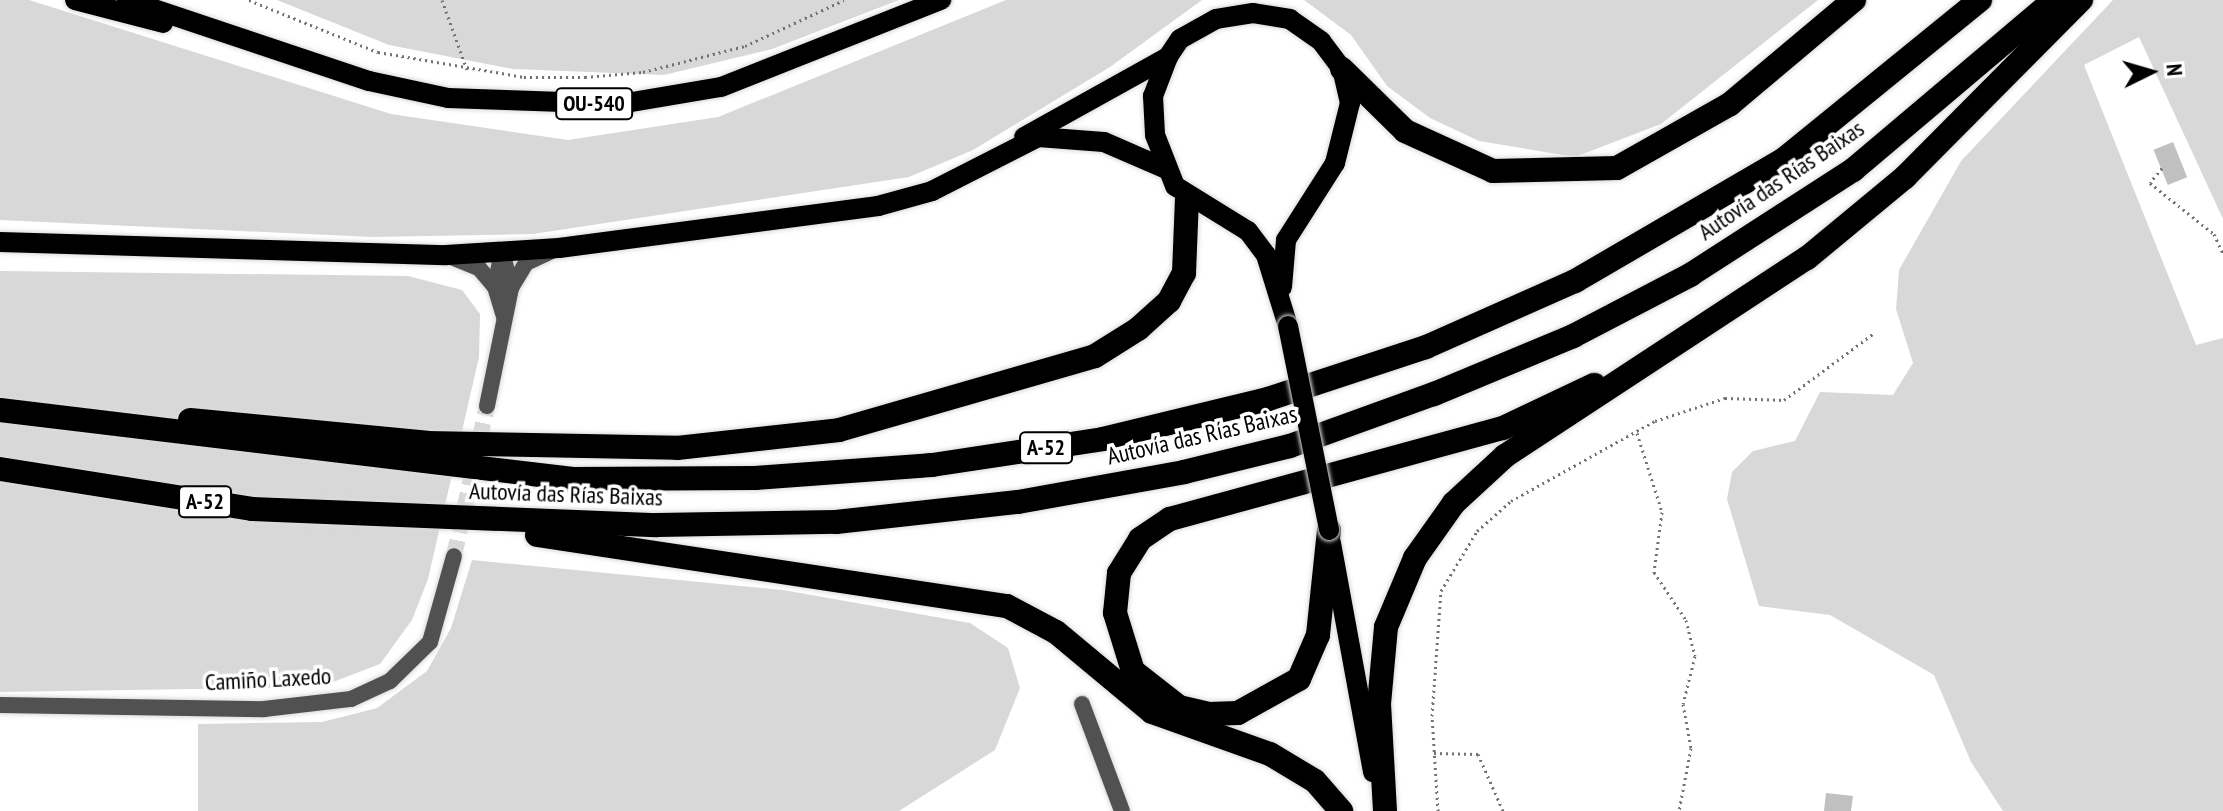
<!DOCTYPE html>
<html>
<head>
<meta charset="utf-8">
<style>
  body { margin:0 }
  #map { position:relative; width:2223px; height:811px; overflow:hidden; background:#fff; font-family:"PT Sans Narrow",sans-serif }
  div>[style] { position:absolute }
  .green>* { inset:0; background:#d8d8d8 }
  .building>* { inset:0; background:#c0c0c0; transform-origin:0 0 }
  .street-tunnel>* { height:16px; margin-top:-8px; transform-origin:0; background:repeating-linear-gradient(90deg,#d9d9d9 0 16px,transparent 0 24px) }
  .path>* { height:3px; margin-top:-1.5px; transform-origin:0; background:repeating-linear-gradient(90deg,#737373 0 2px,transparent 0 6px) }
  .roads { filter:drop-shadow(0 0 2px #dbdbdb) drop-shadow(0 0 2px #dbdbdb) }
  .street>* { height:16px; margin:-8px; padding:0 8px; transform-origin:8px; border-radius:8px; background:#515151 }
  .primary>* { height:20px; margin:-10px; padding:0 10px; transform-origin:10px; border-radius:10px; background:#000 }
  .highway>* { height:24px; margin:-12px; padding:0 12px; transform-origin:12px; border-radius:12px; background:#000 }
  .bridges { filter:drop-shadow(0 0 2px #dbdbdb) drop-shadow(0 0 2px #dbdbdb) }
  .primary-bridge>* { height:20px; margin:-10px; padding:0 10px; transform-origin:10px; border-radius:10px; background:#000 }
  span { translate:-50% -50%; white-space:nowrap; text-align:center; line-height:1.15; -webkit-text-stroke:7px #fff; paint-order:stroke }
  .shield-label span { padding:2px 6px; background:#fff; border:2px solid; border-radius:6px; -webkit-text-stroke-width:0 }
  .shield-label { font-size:22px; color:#000; font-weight:700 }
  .street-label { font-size:24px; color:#000 }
  .north { position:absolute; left:2111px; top:32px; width:80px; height:80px; -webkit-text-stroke:6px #fff; paint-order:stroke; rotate:85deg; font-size:22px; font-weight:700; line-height:32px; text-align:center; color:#000 }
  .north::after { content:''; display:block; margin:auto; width:28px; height:36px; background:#000; clip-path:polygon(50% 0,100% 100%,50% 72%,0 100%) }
</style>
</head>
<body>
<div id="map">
  <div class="green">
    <div style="clip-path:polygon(0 0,29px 0,391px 114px,568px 140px,718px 117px,1006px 0,1202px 0,1110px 67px,973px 150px,909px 177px,533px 234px,373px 237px,0 220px)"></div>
    <div style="clip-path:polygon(277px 0,899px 0,772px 49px,664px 75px,513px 69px,389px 45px)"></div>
    <div style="clip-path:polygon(1304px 0,1818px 0,1661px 124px,1575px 157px,1479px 141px,1430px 118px,1387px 86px,1351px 35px)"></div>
    <div style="clip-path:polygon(2113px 0,2223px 0,2223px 219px,2139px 37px,2084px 65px,2196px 345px,2223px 338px,2223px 811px,2003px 811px,1971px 762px,1934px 675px,1830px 615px,1759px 606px,1727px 499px,1732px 472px,1753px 451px,1795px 441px,1820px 392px,1893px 395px,1913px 363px,1896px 309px,1899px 270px,1961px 161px)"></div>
    <div style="clip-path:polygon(0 271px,408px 276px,462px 290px,480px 314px,479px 357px,428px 579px,412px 620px,380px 664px,320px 687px,0 692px)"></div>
    <div style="clip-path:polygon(472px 560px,783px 590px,970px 623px,1008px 648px,1020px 688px,995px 750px,899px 811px,198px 811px,198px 724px,322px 722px,377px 708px,427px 671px,451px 628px)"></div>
  </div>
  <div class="building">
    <div style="left:2173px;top:142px;width:38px;height:21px;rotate:68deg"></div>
    <div style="clip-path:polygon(1826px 793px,1853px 796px,1851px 811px,1824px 811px)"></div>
  </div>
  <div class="street-tunnel">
    <div style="left:454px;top:556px;width:154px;rotate:-77.6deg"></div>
  </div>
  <div class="path">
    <div style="left:249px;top:0;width:139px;rotate:22deg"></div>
    <div style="left:378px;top:52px;width:148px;rotate:9.7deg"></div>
    <div style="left:524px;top:77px;width:61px"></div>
    <div style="left:585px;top:77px;width:58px;rotate:-4.9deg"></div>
    <div style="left:643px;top:72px;width:105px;rotate:-14.3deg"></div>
    <div style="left:745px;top:46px;width:109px;rotate:-24.9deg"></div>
    <div style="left:442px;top:0;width:74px;rotate:70.3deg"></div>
    <div style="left:2162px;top:168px;width:19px;rotate:129deg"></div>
    <div style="left:2150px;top:183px;width:82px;rotate:38.6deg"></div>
    <div style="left:2214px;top:234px;width:21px;rotate:65deg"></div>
    <div style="left:1637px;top:433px;width:83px;rotate:72.4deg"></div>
    <div style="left:1662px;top:512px;width:61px;rotate:97.6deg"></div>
    <div style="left:1654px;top:572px;width:58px;rotate:56.3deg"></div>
    <div style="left:1686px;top:620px;width:37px;rotate:76deg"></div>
    <div style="left:1695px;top:656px;width:49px;rotate:104deg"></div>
    <div style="left:1683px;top:704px;width:45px;rotate:79.7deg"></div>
    <div style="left:1691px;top:748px;width:64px;rotate:100.8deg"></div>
    <div style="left:1434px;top:753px;width:44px;rotate:1.3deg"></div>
    <div style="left:1478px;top:754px;width:62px;rotate:66.3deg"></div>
    <div style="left:1438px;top:811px;width:95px;rotate:-93.6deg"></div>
    <div style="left:1432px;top:716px;width:125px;rotate:-85.9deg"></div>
    <div style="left:1441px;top:591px;width:70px;rotate:-59deg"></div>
    <div style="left:1477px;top:531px;width:45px;rotate:-41.4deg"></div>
    <div style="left:1511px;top:501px;width:165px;rotate:-29.1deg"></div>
    <div style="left:1655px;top:421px;width:74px;rotate:-18.2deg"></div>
    <div style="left:1725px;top:398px;width:59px;rotate:1.9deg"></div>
    <div style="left:1784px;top:400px;width:111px;rotate:-36.6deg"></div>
  </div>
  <div class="roads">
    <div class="street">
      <div style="left:449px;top:256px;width:32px;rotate:22deg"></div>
      <div style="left:479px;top:268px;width:25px;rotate:50deg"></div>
      <div style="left:495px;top:287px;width:31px;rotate:73deg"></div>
      <div style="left:495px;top:287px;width:37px;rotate:-79deg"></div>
      <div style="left:502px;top:251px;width:38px;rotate:76deg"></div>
      <div style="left:487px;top:406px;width:120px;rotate:-78.5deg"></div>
      <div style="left:511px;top:288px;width:29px;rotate:-59deg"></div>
      <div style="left:526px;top:263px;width:29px;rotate:-25deg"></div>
      <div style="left:1082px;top:704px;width:114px;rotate:69.5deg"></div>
      <div style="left:0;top:705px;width:264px;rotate:0.9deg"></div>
      <div style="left:264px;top:709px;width:88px;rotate:-6.6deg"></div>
      <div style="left:351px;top:699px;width:43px;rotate:-24.8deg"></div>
      <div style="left:390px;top:681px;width:56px;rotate:-44.3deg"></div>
      <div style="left:430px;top:642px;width:89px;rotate:-74.4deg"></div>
    </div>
    <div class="primary">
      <div style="left:75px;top:0;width:91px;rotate:14.6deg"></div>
      <div style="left:127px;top:0;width:255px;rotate:18.5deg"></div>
      <div style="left:369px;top:81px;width:81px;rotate:12.1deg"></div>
      <div style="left:448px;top:98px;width:172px;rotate:2deg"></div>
      <div style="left:620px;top:104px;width:102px;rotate:-9.6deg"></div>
      <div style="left:721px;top:87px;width:237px;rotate:-21.6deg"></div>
      <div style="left:1024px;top:137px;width:165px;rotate:-29.1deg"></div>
      <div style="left:0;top:242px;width:446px;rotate:1.7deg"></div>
      <div style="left:446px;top:255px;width:113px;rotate:-3.5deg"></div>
      <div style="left:559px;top:248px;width:322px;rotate:-7.5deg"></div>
      <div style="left:878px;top:206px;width:56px;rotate:-15.5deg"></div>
      <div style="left:932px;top:191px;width:119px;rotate:-27deg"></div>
      <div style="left:1038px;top:137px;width:66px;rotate:4.3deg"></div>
      <div style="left:1104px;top:142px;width:65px;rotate:23.4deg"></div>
      <div style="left:1282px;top:287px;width:47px;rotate:-85.1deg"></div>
      <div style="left:1286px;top:240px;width:91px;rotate:-57.5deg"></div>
      <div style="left:1335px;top:163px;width:62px;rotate:-76deg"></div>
      <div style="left:1350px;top:103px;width:35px;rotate:-103deg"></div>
      <div style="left:1342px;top:69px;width:35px;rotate:-127deg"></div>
      <div style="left:1321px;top:41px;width:38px;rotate:-145deg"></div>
      <div style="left:1290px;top:19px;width:37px;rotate:-171deg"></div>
      <div style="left:1253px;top:13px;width:37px;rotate:171deg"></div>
      <div style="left:1216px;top:19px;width:41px;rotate:150.9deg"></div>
      <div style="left:1180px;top:39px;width:22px;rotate:124deg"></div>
      <div style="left:1168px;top:57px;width:42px;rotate:111deg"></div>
      <div style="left:1153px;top:96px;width:39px;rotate:87deg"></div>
      <div style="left:1155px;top:135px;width:55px;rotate:68.6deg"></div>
      <div style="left:1175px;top:186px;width:86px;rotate:31.7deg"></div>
      <div style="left:1248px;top:231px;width:30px;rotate:53deg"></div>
      <div style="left:1266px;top:255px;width:74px;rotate:72.8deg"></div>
      <div style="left:1331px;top:543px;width:233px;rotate:79.6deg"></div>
    </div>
    <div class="highway">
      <div style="left:1342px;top:69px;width:88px;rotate:44.5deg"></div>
      <div style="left:1405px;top:131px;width:97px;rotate:24.4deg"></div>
      <div style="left:1493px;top:171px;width:124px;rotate:-1.4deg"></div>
      <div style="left:1617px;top:168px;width:130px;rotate:-29.5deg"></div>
      <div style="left:1730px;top:104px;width:162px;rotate:-40deg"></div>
      <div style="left:0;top:410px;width:577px;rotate:6.87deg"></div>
      <div style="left:573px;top:479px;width:182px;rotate:-0.3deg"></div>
      <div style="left:755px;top:478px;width:177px;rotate:-4.2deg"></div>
      <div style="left:932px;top:465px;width:173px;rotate:-8.6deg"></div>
      <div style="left:1103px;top:439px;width:170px;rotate:-13.6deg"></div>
      <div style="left:1268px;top:399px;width:166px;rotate:-18.2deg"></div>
      <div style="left:1426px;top:347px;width:163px;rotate:-23.9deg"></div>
      <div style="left:1575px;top:281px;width:241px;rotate:-30.2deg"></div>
      <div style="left:1783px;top:160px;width:254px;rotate:-39.1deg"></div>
      <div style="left:190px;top:420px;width:238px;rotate:5.5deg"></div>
      <div style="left:427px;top:443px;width:250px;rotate:1.1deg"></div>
      <div style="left:677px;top:448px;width:163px;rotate:-6.3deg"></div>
      <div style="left:839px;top:430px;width:266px;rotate:-16.1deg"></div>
      <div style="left:1095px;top:356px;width:51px;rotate:-32.1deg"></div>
      <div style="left:1138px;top:329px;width:42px;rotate:-42.1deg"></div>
      <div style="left:1169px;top:301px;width:32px;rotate:-62deg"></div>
      <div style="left:1184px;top:273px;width:75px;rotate:-87.7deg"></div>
      <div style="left:0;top:469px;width:255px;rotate:9deg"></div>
      <div style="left:252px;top:509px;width:405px;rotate:2.3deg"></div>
      <div style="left:657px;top:525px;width:179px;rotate:-1deg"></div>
      <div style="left:836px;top:522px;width:183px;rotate:-6.3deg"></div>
      <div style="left:1018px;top:502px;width:169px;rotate:-10.2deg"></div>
      <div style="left:1184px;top:472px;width:109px;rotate:-13.8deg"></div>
      <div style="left:1290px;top:446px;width:153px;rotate:-19.9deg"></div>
      <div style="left:1434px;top:394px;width:151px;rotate:-22.6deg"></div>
      <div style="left:1573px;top:336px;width:132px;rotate:-27.5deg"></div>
      <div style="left:1690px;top:275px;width:194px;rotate:-32.8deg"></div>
      <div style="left:1853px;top:170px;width:263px;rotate:-40.2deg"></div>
      <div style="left:1329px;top:530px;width:106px;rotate:96deg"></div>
      <div style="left:1318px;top:635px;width:48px;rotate:113.4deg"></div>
      <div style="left:1299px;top:679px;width:70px;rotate:150.9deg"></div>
      <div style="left:1238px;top:713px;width:29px;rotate:178deg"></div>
      <div style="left:1209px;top:714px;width:31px;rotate:-167deg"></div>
      <div style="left:1179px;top:707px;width:58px;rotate:-142deg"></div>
      <div style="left:1133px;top:671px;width:61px;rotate:-107.2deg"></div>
      <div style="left:1115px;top:613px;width:40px;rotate:-84.3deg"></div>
      <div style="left:1119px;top:573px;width:40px;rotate:-58deg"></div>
      <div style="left:1140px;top:539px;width:36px;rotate:-34deg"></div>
      <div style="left:1170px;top:519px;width:345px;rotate:-15.3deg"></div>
      <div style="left:1503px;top:428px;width:101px;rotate:-25.3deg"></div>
      <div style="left:537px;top:535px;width:475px;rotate:8.6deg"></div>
      <div style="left:1007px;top:606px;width:55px;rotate:28deg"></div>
      <div style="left:1056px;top:632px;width:125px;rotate:39.8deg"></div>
      <div style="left:1152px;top:712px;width:125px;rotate:19.6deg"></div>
      <div style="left:1270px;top:754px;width:52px;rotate:31deg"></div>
      <div style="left:1315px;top:781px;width:40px;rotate:49deg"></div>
      <div style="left:1385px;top:811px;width:107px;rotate:-93.2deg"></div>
      <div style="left:1379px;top:704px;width:77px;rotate:-84.8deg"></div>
      <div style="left:1386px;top:627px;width:75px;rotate:-67.2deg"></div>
      <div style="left:1415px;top:558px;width:67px;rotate:-54.7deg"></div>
      <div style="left:1454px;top:503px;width:69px;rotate:-42.7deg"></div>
      <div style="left:1505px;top:456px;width:361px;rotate:-33.3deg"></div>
      <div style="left:1807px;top:258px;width:127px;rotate:-39.6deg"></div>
      <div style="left:1905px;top:177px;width:250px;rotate:-45.2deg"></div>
    </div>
  </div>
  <div class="bridges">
    <div class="primary-bridge">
      <div style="left:1288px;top:326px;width:208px;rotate:78.6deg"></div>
    </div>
  </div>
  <div class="shield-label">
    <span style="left:594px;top:104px">OU-540</span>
    <span style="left:1046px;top:448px">A-52</span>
    <span style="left:205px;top:502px">A-52</span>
  </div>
  <div class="street-label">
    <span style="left:1781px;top:180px;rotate:-34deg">Autovía das Rías Baixas</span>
    <span style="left:1202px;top:435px;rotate:-13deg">Autovía das Rías Baixas</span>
    <span style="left:566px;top:494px;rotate:2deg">Autovía das Rías Baixas</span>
    <span style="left:268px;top:679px;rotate:-3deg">Camiño Laxedo</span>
  </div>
  <div class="north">N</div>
</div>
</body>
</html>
